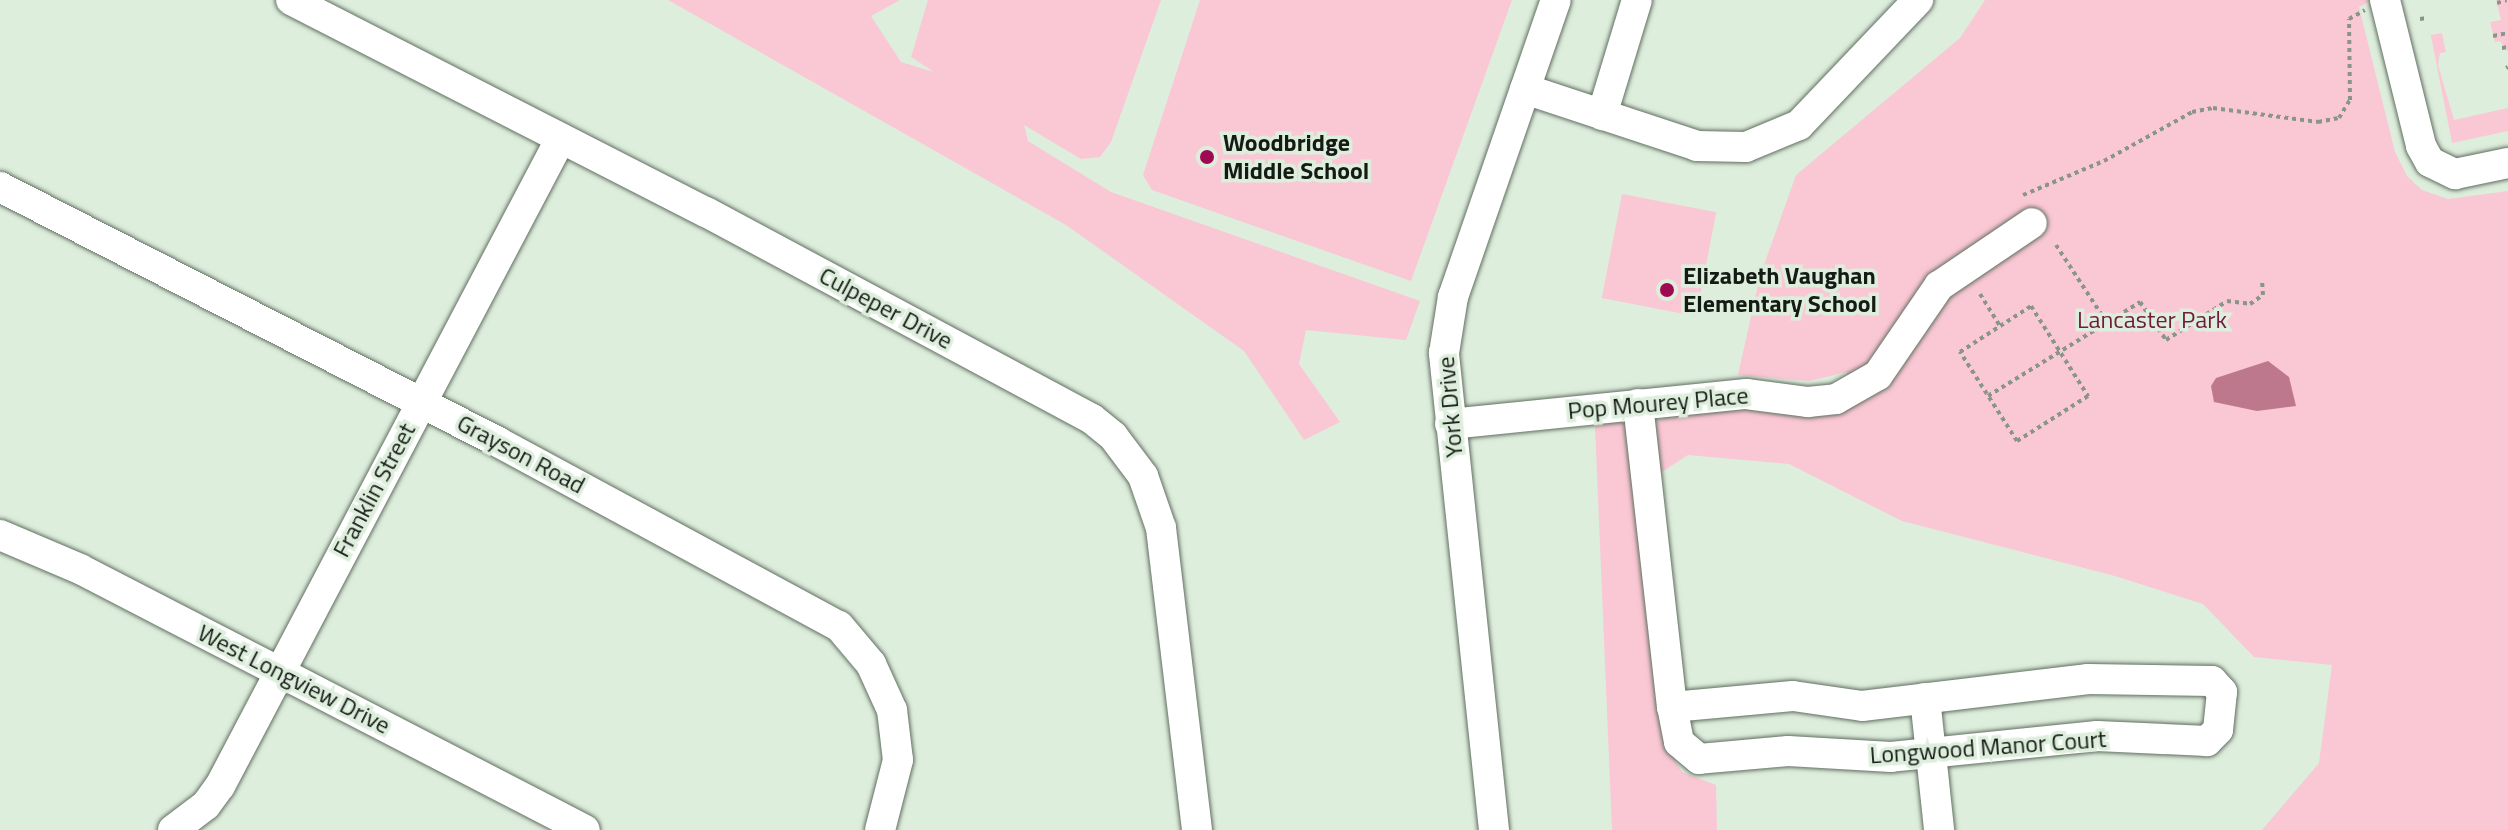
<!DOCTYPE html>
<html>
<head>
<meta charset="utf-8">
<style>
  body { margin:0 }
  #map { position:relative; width:2508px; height:830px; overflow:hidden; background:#deeedd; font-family:"Titillium Web",sans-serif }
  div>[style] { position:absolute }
  .green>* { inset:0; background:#fac7d4; transform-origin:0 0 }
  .water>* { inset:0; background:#be788d }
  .path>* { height:4px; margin-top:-2px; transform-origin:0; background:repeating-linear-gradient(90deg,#899589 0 4px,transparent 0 8px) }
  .roads { filter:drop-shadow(0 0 2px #616f61) drop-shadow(0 0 2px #616f61) }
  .minor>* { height:30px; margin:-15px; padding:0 15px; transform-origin:15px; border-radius:15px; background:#fff }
  .dots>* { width:22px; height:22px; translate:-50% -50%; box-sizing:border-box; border:4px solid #deeedd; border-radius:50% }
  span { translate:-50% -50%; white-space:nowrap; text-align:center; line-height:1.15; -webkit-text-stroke:7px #deeedd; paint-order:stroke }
  .poi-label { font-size:24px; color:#141a14; font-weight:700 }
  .left { translate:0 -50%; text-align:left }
  .street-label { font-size:24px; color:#141a14 }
  .park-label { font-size:24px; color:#711c3d }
</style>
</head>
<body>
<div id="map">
  <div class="green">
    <div style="clip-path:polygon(668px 0,900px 0,871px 16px,901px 62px,934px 72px,911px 57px,928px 0,1161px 0,1111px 142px,1100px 157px,1081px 159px,1024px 125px,1028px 141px,1111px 192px,1420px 301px,1406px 340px,1306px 330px,1299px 364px,1340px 422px,1304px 440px,1244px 351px,1066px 225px)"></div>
    <div style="clip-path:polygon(1200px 0,1512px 0,1411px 281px,1152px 190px,1143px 175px)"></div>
    <div style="clip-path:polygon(1985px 0,2372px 0,2359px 7px,2395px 152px,2407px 176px,2422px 190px,2448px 199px,2508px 191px,2508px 830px,2262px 830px,2319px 763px,2332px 665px,2254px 657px,2203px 604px,2115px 576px,1902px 521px,1789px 464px,1688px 455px,1660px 473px,1655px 424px,1667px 415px,1758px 407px,1803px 413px,1849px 409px,1847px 372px,1809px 381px,1738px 375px,1760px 276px,1796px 175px,1960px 38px)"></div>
    <div style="clip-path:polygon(2496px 0,2508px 0,2508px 52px,2500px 41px,2495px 42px,2490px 22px,2501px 20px)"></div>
    <div style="clip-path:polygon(2429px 26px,2431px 35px,2442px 33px,2446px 52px,2440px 53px,2438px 65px,2454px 120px,2508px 108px,2508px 131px,2452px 143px)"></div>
    <div style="left:1622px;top:194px;width:96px;height:106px;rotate:11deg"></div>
    <div style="clip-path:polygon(1611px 418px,1625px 423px,1664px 742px,1682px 772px,1716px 785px,1717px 830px,1612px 830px,1595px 426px)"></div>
  </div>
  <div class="water">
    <div style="clip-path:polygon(2268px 361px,2289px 377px,2296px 406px,2257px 411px,2214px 402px,2211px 386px,2216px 378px)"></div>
  </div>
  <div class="path">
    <div style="left:2497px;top:3px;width:10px;rotate:-17deg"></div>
    <div style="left:2420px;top:19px;width:7px;rotate:-8deg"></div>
    <div style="left:2493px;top:36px;width:15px;rotate:-11deg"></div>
    <div style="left:2502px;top:48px;width:6px;rotate:-9deg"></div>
    <div style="left:2506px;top:68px;width:2px;rotate:-27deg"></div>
    <div style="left:2023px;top:195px;width:88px;rotate:-22.8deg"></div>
    <div style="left:2104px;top:161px;width:101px;rotate:-29.1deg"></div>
    <div style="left:2192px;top:112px;width:21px;rotate:-11deg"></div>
    <div style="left:2213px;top:108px;width:106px;rotate:7.6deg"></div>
    <div style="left:2318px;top:122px;width:21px;rotate:-11deg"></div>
    <div style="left:2339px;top:118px;width:21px;rotate:-59deg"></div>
    <div style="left:2350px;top:100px;width:81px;rotate:-90.7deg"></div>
    <div style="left:2349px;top:19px;width:18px;rotate:-29deg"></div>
    <div style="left:2056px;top:245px;width:93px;rotate:56.8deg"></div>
    <div style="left:1980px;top:294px;width:38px;rotate:58deg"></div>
    <div style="left:2031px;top:306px;width:107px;rotate:57.7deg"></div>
    <div style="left:2088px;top:396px;width:84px;rotate:147.6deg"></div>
    <div style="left:2017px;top:441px;width:106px;rotate:-122.6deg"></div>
    <div style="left:1960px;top:352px;width:85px;rotate:-32.9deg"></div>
    <div style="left:1988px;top:396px;width:179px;rotate:-31.7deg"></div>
    <div style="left:2140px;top:302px;width:46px;rotate:55.6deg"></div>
    <div style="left:2166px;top:340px;width:72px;rotate:-32.6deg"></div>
    <div style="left:2227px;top:301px;width:23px;rotate:7deg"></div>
    <div style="left:2250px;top:304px;width:16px;rotate:-35deg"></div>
    <div style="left:2263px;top:295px;width:14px;rotate:-94deg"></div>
  </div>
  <div class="roads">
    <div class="minor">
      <div style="left:291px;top:0;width:466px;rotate:27.1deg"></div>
      <div style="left:706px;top:212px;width:438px;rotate:28.2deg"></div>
      <div style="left:1092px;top:419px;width:27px;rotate:39deg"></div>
      <div style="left:1113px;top:436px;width:50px;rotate:53.1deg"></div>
      <div style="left:1143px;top:476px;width:55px;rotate:70.9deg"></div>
      <div style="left:1161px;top:528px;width:304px;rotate:83.2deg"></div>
      <div style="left:2385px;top:0;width:150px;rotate:76.1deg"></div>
      <div style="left:2421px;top:146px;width:18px;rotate:61deg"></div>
      <div style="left:2430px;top:162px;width:28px;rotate:26deg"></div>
      <div style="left:2455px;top:174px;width:54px;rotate:-11.7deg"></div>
      <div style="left:1525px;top:89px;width:181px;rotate:18.3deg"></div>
      <div style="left:1697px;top:146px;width:49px;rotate:1.2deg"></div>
      <div style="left:1746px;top:147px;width:57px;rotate:-22.5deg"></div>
      <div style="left:1799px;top:125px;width:173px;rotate:-46.4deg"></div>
      <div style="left:1602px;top:115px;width:120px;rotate:-73.1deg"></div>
      <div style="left:0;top:187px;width:559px;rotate:27.11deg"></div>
      <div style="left:498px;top:442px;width:387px;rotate:28.4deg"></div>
      <div style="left:839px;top:626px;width:50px;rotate:49.9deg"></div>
      <div style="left:871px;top:664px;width:51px;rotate:65.5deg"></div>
      <div style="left:892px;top:710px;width:50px;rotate:83.2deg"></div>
      <div style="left:898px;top:760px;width:72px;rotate:104.4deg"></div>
      <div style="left:1638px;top:404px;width:305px;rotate:83.6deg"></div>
      <div style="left:1672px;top:707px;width:121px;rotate:-5.2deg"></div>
      <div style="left:1793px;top:696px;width:70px;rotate:8.2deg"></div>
      <div style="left:1862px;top:706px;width:228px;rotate:-6.8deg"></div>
      <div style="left:2088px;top:679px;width:124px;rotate:0.9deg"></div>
      <div style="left:2212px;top:681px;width:15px;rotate:48deg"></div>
      <div style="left:2222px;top:692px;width:38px;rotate:96deg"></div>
      <div style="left:2218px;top:730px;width:16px;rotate:135deg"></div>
      <div style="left:2207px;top:741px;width:110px;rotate:-177.4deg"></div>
      <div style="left:2097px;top:736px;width:207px;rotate:174.2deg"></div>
      <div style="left:1891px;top:757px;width:103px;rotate:-176.7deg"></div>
      <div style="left:1788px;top:751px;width:89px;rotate:174.9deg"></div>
      <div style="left:1699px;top:759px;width:26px;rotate:-140deg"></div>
      <div style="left:1679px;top:742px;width:36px;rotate:-101deg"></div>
      <div style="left:1450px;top:424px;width:298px;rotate:-5.8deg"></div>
      <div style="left:1746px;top:394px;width:63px;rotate:7.4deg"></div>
      <div style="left:1808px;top:402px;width:28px;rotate:-6deg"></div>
      <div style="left:1836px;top:399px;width:48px;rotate:-29.7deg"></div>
      <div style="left:1878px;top:375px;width:108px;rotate:-55.6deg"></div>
      <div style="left:1939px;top:286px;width:112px;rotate:-34.1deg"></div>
      <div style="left:0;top:535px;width:87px;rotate:23deg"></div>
      <div style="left:80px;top:569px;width:568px;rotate:27.33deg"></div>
      <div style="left:1925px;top:698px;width:133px;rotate:83.9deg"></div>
      <div style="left:173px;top:830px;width:41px;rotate:-37.1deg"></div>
      <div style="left:206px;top:805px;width:24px;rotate:-54deg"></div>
      <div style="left:220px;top:786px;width:732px;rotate:-62.25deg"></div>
      <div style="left:1494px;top:830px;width:480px;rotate:-96deg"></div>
      <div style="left:1444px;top:353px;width:57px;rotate:-80.9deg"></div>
      <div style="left:1453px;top:297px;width:314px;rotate:-70.9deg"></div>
    </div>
  </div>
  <div class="dots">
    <div style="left:1207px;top:157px;background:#9f0951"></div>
    <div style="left:1667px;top:290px;background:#9f0951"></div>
  </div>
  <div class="poi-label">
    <span class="left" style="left:1223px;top:157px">Woodbridge<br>Middle School</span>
    <span class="left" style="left:1683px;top:290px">Elizabeth Vaughan<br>Elementary School</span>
  </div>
  <div class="street-label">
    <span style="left:886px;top:308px;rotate:28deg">Culpeper Drive</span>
    <span style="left:1658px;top:403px;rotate:-5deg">Pop Mourey Place</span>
    <span style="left:1450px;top:407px;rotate:-95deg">York Drive</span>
    <span style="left:521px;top:454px;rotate:28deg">Grayson Road</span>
    <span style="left:374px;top:490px;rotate:-62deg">Franklin Street</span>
    <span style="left:294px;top:679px;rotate:27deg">West Longview Drive</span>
    <span style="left:1988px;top:747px;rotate:-4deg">Longwood Manor Court</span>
  </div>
  <div class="park-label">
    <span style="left:2152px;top:320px">Lancaster Park</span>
  </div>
</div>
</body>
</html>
